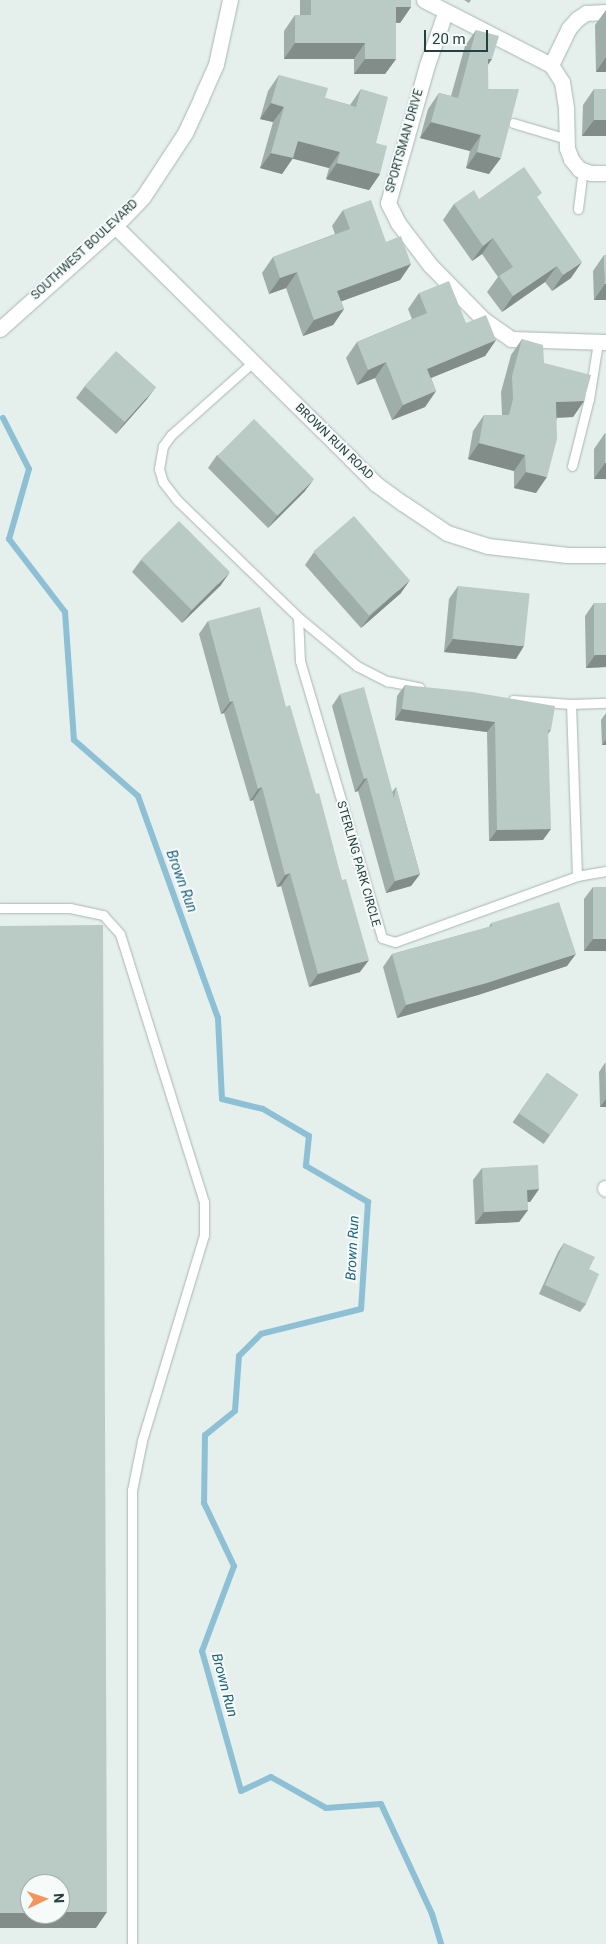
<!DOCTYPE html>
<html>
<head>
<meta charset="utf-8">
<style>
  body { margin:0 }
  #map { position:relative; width:606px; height:1944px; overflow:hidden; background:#e5efec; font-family:Roboto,sans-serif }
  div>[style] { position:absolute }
  .stream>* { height:6px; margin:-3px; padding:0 3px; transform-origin:3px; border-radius:3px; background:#8dc0d4 }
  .roads { filter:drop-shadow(0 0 1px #a7b7b4) drop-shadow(0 0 1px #a7b7b4) }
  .lane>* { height:9px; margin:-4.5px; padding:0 4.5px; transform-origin:4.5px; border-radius:4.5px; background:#fff }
  .street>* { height:15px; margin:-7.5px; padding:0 7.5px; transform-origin:7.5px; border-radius:7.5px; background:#fff }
  .secondary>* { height:15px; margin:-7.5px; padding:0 7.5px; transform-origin:7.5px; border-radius:7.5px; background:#fff }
  .wall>* { inset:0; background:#a0aea9; transform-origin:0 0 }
  .shaded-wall>* { inset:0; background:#828d8a }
  .building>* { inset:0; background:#bacac5; transform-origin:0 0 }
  span { translate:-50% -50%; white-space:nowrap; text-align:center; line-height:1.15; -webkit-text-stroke:4px #f6fbf9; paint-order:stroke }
  .street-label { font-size:12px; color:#24413d }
  .water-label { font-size:14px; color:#1c627f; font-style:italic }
  .north { position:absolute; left:20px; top:1874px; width:50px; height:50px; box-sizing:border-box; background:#f6fbf9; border:1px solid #a2b1ae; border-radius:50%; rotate:87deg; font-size:14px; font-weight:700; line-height:20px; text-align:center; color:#24413d }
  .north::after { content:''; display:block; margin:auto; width:18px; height:22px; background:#f4955e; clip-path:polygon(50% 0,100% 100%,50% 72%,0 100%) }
  .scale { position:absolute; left:424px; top:30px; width:64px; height:22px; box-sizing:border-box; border:2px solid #24413d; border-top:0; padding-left:6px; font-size:15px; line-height:18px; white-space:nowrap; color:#24413d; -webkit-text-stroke:4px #f6fbf9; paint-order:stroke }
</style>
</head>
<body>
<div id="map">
  <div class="stream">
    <div style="left:3px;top:418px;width:57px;rotate:63deg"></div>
    <div style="left:29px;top:469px;width:73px;rotate:105.9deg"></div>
    <div style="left:9px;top:539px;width:92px;rotate:52.5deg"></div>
    <div style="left:65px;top:612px;width:128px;rotate:86deg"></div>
    <div style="left:74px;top:740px;width:85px;rotate:41.2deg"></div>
    <div style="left:138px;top:796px;width:236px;rotate:70.2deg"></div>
    <div style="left:218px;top:1018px;width:81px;rotate:87.2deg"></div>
    <div style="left:222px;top:1099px;width:42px;rotate:13.7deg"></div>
    <div style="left:263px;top:1109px;width:53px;rotate:30.4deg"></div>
    <div style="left:309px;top:1136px;width:30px;rotate:96deg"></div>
    <div style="left:306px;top:1166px;width:72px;rotate:30.1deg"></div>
    <div style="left:368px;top:1202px;width:107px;rotate:93.7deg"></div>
    <div style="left:361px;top:1309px;width:103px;rotate:166deg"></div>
    <div style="left:261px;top:1334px;width:31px;rotate:135deg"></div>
    <div style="left:239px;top:1356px;width:55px;rotate:94.2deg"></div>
    <div style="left:235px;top:1411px;width:38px;rotate:141deg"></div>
    <div style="left:205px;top:1435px;width:68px;rotate:90.8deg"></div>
    <div style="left:204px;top:1503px;width:70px;rotate:64.5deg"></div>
    <div style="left:234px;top:1566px;width:91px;rotate:110.6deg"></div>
    <div style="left:202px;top:1651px;width:145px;rotate:74.4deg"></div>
    <div style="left:241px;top:1791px;width:33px;rotate:-25deg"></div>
    <div style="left:271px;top:1777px;width:63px;rotate:29.4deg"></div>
    <div style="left:326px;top:1808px;width:55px;rotate:-4.2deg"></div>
    <div style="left:381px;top:1804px;width:121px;rotate:65.1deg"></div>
    <div style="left:432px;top:1914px;width:31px;rotate:73deg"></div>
  </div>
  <div class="roads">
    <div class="lane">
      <div style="left:513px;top:123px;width:56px;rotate:16.5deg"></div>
      <div style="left:578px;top:209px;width:39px;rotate:-83deg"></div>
      <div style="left:253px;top:362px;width:110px;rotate:138.3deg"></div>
      <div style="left:171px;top:435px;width:14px;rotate:126deg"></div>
      <div style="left:163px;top:446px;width:23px;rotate:100deg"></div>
      <div style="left:159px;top:469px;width:14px;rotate:73deg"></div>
      <div style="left:163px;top:482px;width:24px;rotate:52deg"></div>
      <div style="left:178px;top:501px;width:167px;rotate:44deg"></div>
      <div style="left:298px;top:617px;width:44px;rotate:87.4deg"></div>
      <div style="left:300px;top:661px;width:289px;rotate:73.5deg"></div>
      <div style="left:382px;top:938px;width:14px;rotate:17deg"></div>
      <div style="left:395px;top:942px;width:194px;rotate:-19.9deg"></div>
      <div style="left:577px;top:876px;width:29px;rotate:-10deg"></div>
      <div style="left:572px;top:466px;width:69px;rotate:-75.8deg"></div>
      <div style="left:589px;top:399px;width:58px;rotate:-81deg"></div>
      <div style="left:298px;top:617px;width:77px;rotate:39.7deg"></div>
      <div style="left:357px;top:666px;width:34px;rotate:27deg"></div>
      <div style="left:387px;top:681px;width:33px;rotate:11deg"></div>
      <div style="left:513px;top:700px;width:58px;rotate:3.9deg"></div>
      <div style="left:571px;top:704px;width:35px;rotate:-2deg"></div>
      <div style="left:571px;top:704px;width:172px;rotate:88deg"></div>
      <div style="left:0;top:908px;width:70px"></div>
      <div style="left:70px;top:908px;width:34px;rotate:12deg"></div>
      <div style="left:103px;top:915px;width:25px;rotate:48deg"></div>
      <div style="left:120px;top:934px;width:281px;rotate:72.6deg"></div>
      <div style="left:204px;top:1202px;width:33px;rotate:90deg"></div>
      <div style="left:204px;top:1235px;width:215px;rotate:106.8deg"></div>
      <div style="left:142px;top:1441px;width:50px;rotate:101.5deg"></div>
      <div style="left:132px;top:1490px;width:454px;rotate:90deg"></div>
    </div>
    <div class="street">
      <div style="left:424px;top:0;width:143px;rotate:27.1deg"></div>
      <div style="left:551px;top:65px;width:41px;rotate:-64.1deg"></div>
      <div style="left:569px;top:28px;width:12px;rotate:-48deg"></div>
      <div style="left:577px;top:19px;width:11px;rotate:-34deg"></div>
      <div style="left:586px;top:13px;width:20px;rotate:-3deg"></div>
      <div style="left:445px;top:13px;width:55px;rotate:109.1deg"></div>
      <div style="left:427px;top:65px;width:143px;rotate:105.8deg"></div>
      <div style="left:388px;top:203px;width:22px;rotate:63deg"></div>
      <div style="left:398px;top:223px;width:53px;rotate:52.7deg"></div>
      <div style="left:430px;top:265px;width:77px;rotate:45.5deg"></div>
      <div style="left:484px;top:320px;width:33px;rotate:35deg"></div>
      <div style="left:511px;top:339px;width:95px;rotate:1.8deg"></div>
      <div style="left:551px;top:65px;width:20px;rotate:57deg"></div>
      <div style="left:562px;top:82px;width:26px;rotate:81deg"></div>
      <div style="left:566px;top:108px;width:40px;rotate:88.6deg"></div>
      <div style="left:567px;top:148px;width:12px;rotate:70deg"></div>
      <div style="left:571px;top:159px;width:13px;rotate:51deg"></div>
      <div style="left:579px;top:169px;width:13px;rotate:18deg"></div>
      <div style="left:591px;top:173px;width:15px"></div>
      <div style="left:115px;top:226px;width:332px;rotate:44.6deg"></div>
      <div style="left:351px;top:459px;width:35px;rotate:45deg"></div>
      <div style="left:376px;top:484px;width:34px;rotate:36deg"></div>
      <div style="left:404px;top:504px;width:52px;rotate:34deg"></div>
      <div style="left:447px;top:533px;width:43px;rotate:17.6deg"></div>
      <div style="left:488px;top:546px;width:80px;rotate:6.5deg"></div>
      <div style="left:567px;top:555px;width:39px"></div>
      <div style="left:605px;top:1188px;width:1px;rotate:45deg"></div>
    </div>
    <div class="secondary">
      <div style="left:0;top:329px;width:154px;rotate:-41.8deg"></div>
      <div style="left:115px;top:226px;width:40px;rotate:-46deg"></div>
      <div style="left:143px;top:197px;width:77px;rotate:-56.7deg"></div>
      <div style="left:185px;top:133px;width:38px;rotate:-65deg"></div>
      <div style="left:201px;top:98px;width:37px;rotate:-66deg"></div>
      <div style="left:216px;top:64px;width:66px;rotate:-77.7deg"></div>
    </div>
  </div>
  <div class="wall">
    <div style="clip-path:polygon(300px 0,411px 0,411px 7px,400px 23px,396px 23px,396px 59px,385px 74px,354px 74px,354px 59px,284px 59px,284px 31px,295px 15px,300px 15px)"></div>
    <div style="clip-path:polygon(464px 0,471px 0,469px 3px)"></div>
    <div style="clip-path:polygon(606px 10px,606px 136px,582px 136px,583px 105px,594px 89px,606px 89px,606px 72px,596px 72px,595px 25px)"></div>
    <div style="clip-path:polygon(476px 30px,488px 66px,489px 174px,466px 168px,470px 151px,420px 138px,428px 109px,439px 93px,451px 96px,465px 46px)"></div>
    <div style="clip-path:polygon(279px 75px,325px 98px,350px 105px,361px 89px,376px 143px,380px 174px,369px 190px,326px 179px,329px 168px,293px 158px,282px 174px,260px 168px,273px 122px,260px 119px,268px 91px)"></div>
    <div style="clip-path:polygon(479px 199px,538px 199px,571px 278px,552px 291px,545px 282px,502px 312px,487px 292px,498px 277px,482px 254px,472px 261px,443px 220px,454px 204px)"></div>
    <div style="clip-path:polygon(343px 210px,386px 242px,411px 264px,400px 280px,341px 301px,344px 309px,333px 325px,303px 336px,286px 288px,269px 294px,262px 273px,273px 257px,335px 234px,332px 226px)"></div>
    <div style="clip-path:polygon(604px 255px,606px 300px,594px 300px,593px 271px)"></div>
    <div style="clip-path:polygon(419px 293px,466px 323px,496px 340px,485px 356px,431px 378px,436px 391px,425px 407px,392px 420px,375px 378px,357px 385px,346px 358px,357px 342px,412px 319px,408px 309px)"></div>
    <div style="clip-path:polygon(522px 339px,544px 363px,584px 401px,573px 417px,557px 418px,536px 493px,514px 488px,514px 471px,468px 459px,473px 431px,484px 415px,502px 415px,501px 392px,511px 355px)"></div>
    <div style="clip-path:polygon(85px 386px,147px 399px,116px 434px,76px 398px)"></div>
    <div style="clip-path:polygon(605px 433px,606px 479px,594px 479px,594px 449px)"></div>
    <div style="clip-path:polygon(217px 455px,305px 491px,268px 528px,208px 468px)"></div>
    <div style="clip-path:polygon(314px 552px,401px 593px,361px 628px,305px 565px)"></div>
    <div style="clip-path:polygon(141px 560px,221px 585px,182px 623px,132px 572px)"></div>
    <div style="clip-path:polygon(458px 586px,516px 659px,444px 652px,449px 599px)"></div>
    <div style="clip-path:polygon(594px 603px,606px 667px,586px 668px,585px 616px)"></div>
    <div style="clip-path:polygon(208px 621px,286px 707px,360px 972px,309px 987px,281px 886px,277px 887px,253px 800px,250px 801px,224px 713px,221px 714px,199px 634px)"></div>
    <div style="clip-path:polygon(405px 685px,551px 730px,548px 734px,543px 840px,489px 841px,487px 732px,395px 720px,397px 696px)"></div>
    <div style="clip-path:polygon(340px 694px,392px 792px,396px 787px,420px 874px,411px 886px,386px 893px,358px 791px,355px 792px,332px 706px)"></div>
    <div style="clip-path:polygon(606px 713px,606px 745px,602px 745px,601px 720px)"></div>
    <div style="clip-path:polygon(593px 887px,606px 951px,584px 951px,584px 899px)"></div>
    <div style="clip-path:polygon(491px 923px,567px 966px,478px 995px,397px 1018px,383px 967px,392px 954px,489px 927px)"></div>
    <div style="clip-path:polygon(605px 1063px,606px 1063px,606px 1107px,600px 1107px,599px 1072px)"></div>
    <div style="left:547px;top:1073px;width:38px;height:60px;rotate:35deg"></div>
    <div style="clip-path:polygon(482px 1168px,539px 1189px,530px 1202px,527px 1202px,528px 1210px,519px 1222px,475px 1224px,473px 1180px)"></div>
    <div style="clip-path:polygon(564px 1243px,589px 1269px,586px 1304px,580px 1312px,539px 1294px,558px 1252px)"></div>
  </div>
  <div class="shaded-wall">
    <div style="clip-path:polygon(396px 7px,411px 7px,400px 23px,385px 22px)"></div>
    <div style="clip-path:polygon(295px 43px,365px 43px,354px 59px,284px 59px)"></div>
    <div style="clip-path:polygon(606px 57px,606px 72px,596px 72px)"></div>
    <div style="clip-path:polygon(365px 59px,396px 59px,385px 74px,354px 74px)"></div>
    <div style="clip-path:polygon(488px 59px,492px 59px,481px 75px)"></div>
    <div style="clip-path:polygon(271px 103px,284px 107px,273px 122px,260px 119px)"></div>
    <div style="clip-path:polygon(594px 120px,606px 120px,606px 136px,582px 136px)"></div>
    <div style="clip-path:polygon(431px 122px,481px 135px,470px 151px,420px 138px)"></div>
    <div style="clip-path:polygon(298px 141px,340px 152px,329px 168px,286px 157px)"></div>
    <div style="clip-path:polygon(477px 152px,501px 158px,489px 174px,466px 168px)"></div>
    <div style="clip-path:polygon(271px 153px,293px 158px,282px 174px,260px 168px)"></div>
    <div style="clip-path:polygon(337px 163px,380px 174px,369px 190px,326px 179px)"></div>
    <div style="clip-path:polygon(493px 238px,482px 254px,472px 261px,483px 246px)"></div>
    <div style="clip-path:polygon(582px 262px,571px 278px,552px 291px,563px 275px)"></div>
    <div style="clip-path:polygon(411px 264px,400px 280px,326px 307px,337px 291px)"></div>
    <div style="clip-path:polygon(557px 266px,545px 282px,502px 312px,513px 296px)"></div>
    <div style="clip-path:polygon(297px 272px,286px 288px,269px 294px,280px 278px)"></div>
    <div style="clip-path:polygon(605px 284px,606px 284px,606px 300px,594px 300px)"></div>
    <div style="clip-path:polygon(344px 309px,333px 325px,303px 336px,314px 320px)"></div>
    <div style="clip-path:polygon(496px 340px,485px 356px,416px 384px,427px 369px)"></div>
    <div style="clip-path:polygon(386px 362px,375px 378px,357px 385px,368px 370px)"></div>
    <div style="clip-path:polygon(156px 387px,147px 399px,116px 434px,125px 422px)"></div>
    <div style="clip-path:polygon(436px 391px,425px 407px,392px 420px,403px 405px)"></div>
    <div style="clip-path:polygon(584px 401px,573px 417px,545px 418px,556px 402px)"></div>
    <div style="clip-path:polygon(479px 443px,525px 455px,514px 471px,468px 459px)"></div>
    <div style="clip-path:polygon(605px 463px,606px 463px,606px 479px,594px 479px)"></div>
    <div style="clip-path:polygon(526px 472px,547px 477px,536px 493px,514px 488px)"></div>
    <div style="clip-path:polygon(314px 479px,305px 491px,268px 528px,277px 516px)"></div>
    <div style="clip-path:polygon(230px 572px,221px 585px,182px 623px,191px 611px)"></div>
    <div style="clip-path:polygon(410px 580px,401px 593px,361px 628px,370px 616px)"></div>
    <div style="clip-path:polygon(453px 639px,524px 646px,516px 659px,444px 652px)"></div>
    <div style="clip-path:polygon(595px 655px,606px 655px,606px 667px,586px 668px)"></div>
    <div style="clip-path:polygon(233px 701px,224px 713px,221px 714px,230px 702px)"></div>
    <div style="clip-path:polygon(402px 709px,495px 722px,487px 732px,395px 720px)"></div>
    <div style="clip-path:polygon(606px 740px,606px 745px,602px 745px)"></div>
    <div style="clip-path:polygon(367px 778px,358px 791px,355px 792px,364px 779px)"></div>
    <div style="clip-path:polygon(262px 787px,253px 800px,250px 801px,258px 789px)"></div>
    <div style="clip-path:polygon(551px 829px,543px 840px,489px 841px,497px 830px)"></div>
    <div style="clip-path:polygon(290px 873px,281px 886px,277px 887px,285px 875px)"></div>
    <div style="clip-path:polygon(420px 874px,411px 886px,386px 893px,395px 881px)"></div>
    <div style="clip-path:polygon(593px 939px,606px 939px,606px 951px,584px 951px)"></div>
    <div style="clip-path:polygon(576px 954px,567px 966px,478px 995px,397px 1018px,406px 1005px)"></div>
    <div style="clip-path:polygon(369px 960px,360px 972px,309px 987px,318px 974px)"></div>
    <div style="clip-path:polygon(606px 1099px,606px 1107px,600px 1107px)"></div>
    <div style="clip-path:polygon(539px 1189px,530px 1202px,518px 1202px,527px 1190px)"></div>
    <div style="clip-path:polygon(528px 1210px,519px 1222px,475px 1224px,484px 1212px)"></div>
    <div style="clip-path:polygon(60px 1912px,107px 1912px,96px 1928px,0 1928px,0 1913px,30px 1913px,30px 1914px,60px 1914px)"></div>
  </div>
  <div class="building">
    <div style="clip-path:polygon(311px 0,411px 0,411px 7px,396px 7px,396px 59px,365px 59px,365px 43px,295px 43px,295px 15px,311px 15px)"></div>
    <div style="clip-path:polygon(476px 30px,499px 36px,492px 59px,488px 59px,488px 89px,519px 89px,501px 158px,477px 152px,481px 135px,431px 122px,439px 93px,458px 98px)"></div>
    <div style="clip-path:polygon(279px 75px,328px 88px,325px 98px,356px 107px,361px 89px,388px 97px,376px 143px,387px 146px,380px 174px,337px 163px,340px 152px,298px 141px,293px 158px,271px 153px,284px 107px,271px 103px)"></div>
    <div style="left:594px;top:89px;width:12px;height:31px"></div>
    <div style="clip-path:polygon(524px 167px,542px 193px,537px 197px,582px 262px,563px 275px,557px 266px,513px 296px,499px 276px,513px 267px,493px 238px,483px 246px,454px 204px,474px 190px,479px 199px)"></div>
    <div style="clip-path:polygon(371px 200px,386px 242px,401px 236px,411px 264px,337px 291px,344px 309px,314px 320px,297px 272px,280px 278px,273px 257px,350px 229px,343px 210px)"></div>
    <div style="clip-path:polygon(604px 255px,606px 255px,606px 284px,605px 284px)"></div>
    <div style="clip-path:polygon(449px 281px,466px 323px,486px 315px,496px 340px,427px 369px,436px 391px,403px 405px,386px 362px,368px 370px,357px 342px,427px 313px,419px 293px)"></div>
    <div style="clip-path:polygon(522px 339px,543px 345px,544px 363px,591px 375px,584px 401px,556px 402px,557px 439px,547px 477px,526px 472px,525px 455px,479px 443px,484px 415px,509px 415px,513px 399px,512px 376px)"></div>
    <div style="left:116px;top:351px;width:54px;height:47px;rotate:42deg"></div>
    <div style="left:254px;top:419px;width:85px;height:52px;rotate:45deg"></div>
    <div style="left:605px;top:433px;width:1px;height:30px"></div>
    <div style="left:354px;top:516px;width:85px;height:54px;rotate:49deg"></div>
    <div style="left:179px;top:521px;width:72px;height:54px;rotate:45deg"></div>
    <div style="left:458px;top:586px;width:72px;height:53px;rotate:6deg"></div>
    <div style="left:594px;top:603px;width:12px;height:52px"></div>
    <div style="clip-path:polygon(260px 607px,286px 707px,290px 705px,316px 794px,319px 793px,342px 880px,346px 879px,369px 960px,318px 974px,290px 873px,285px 875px,262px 787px,258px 789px,233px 701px,230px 702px,208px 621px)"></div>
    <div style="clip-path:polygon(405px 685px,472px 692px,555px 706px,551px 730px,548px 729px,551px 829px,497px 830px,495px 722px,402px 709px)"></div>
    <div style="clip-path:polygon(364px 687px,394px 798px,396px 787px,420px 874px,395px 881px,367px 778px,364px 779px,340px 694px)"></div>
    <div style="left:593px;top:887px;width:13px;height:52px"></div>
    <div style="clip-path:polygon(559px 902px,576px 954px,487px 983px,406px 1005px,392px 954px,492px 926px,491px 923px)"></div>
    <div style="clip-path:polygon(103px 925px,107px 1912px,60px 1912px,60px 1884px,30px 1884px,30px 1913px,0 1913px,0 926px)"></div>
    <div style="clip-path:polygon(605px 1063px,606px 1063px,606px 1086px)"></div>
    <div style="left:547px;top:1073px;width:38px;height:49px;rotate:35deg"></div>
    <div style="clip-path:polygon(538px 1165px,539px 1189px,527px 1190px,528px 1210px,484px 1212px,482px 1168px)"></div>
    <div style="clip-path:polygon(564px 1243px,595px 1257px,589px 1269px,599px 1274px,586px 1304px,545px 1285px)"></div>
  </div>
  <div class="street-label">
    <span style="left:405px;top:141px;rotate:-74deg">SPORTSMAN DRIVE</span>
    <span style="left:85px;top:250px;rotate:-43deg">SOUTHWEST BOULEVARD</span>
    <span style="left:334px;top:442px;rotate:44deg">BROWN RUN ROAD</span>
    <span style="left:358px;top:864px;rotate:74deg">STERLING PARK CIRCLE</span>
  </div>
  <div class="water-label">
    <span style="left:182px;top:881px;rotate:70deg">Brown Run</span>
    <span style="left:352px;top:1248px;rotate:-87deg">Brown Run</span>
    <span style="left:225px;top:1685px;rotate:75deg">Brown Run</span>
  </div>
  <div class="north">N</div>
  <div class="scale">20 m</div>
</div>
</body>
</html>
